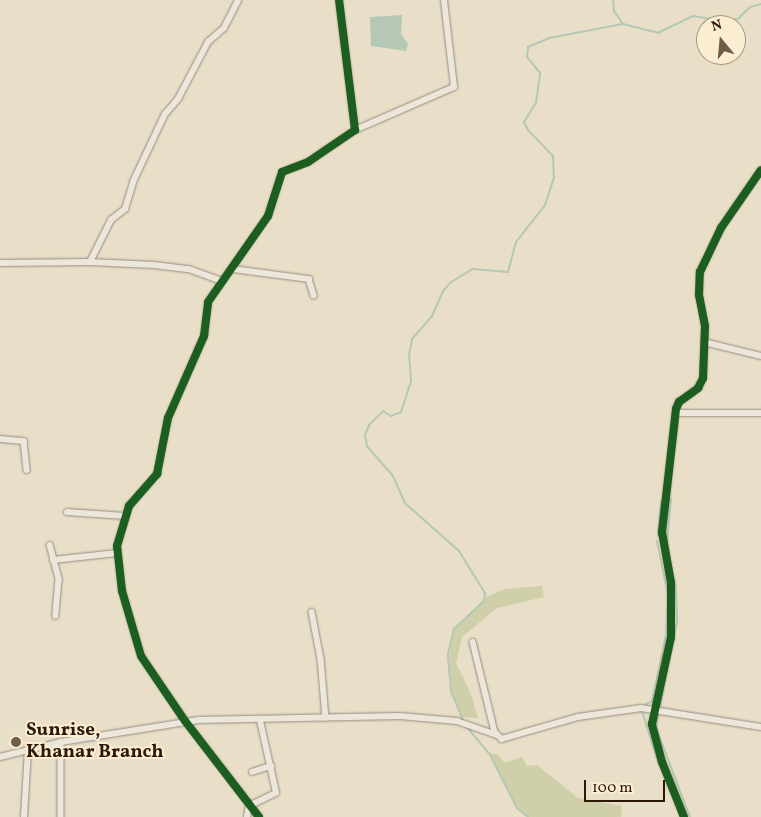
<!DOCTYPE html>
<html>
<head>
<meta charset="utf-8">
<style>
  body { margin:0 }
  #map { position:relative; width:761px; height:817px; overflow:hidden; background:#e9dec7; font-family:Vollkorn,serif }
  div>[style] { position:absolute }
  .green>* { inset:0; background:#cfd0aa }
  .water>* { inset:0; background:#b4c8b5 }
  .stream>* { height:2px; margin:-1px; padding:0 1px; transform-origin:1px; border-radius:1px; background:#b4c8b5 }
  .roads { filter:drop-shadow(0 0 1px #958d7e) drop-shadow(0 0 1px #958d7e) }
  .street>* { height:5.5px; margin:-2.75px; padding:0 2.75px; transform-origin:2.75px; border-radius:2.75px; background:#ece6db }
  .cycleway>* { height:8px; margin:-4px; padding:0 4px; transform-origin:4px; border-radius:4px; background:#1b5e20 }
  .dots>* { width:14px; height:14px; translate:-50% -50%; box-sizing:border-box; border:2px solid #faedd1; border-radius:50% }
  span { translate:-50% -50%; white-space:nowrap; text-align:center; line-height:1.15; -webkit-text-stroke:4px #faedd1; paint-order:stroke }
  .poi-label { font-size:19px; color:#2d1807; font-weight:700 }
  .left { translate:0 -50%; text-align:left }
  .north { position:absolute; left:696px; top:15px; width:50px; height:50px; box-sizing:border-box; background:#faedd1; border:1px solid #a89880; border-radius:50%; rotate:343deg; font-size:14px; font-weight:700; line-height:20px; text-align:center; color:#2d1807 }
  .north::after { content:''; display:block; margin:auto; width:18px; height:22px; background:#6f5d4a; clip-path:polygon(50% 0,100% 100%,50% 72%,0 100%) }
  .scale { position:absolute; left:584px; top:780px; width:81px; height:22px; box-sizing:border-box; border:2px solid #2d1807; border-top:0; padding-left:6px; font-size:15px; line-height:18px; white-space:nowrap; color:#2d1807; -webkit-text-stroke:4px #faedd1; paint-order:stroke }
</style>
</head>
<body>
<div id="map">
  <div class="green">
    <div style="clip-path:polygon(542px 586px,544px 597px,497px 608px,462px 637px,456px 663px,471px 694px,478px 718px,461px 717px,451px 691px,448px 664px,454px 629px,486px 597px,505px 589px)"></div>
    <div style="clip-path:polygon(489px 753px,497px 754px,505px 763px,522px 757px,527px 766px,537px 765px,578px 798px,622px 806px,621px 817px,528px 817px,514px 803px)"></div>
  </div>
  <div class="water">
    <div style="clip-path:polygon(402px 15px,401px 34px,408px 44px,406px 51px,371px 46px,370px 17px)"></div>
  </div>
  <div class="stream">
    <div style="left:613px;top:0;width:11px;rotate:85deg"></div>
    <div style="left:614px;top:11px;width:16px;rotate:55deg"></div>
    <div style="left:658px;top:536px;width:35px;rotate:-85deg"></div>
    <div style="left:667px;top:543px;width:45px;rotate:-84.9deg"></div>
    <div style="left:669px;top:557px;width:32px;rotate:77deg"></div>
    <div style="left:676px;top:588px;width:34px;rotate:88deg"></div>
    <div style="left:677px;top:622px;width:108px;rotate:101.2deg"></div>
    <div style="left:656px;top:728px;width:95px;rotate:69.1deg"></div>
    <div style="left:643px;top:706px;width:10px;rotate:-29deg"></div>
    <div style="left:652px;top:701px;width:67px;rotate:-78deg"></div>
    <div style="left:666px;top:635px;width:40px;rotate:-87.1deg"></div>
    <div style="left:668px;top:595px;width:55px;rotate:-101.5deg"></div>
    <div style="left:642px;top:711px;width:50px;rotate:72.6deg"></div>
    <div style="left:657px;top:759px;width:44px;rotate:67.5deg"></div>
    <div style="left:464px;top:722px;width:34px;rotate:-113deg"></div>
    <div style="left:451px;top:691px;width:37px;rotate:-95deg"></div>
    <div style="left:448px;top:654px;width:26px;rotate:-77deg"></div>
    <div style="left:454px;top:629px;width:41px;rotate:-43deg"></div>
    <div style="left:484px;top:601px;width:8px;rotate:-83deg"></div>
    <div style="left:485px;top:593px;width:49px;rotate:-121.8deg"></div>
    <div style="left:459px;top:551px;width:72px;rotate:-138.4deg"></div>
    <div style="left:405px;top:503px;width:30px;rotate:-114deg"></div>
    <div style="left:393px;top:476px;width:40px;rotate:-131deg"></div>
    <div style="left:367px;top:446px;width:11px;rotate:-100deg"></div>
    <div style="left:365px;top:435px;width:11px;rotate:-68deg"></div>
    <div style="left:369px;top:425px;width:20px;rotate:-45deg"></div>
    <div style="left:383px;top:411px;width:9px;rotate:32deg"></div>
    <div style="left:391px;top:416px;width:11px;rotate:-22deg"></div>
    <div style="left:401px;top:412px;width:33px;rotate:-72deg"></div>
    <div style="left:411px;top:381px;width:26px;rotate:-94deg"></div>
    <div style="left:409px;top:355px;width:16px;rotate:-79deg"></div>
    <div style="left:412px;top:339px;width:30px;rotate:-49deg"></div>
    <div style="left:432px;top:316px;width:27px;rotate:-66deg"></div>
    <div style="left:443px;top:291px;width:12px;rotate:-48deg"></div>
    <div style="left:451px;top:282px;width:26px;rotate:-31deg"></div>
    <div style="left:473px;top:269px;width:35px;rotate:5deg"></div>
    <div style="left:508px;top:272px;width:31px;rotate:-75deg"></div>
    <div style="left:516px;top:242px;width:47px;rotate:-51.9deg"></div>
    <div style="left:545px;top:205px;width:28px;rotate:-72deg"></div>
    <div style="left:554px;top:178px;width:22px;rotate:-93deg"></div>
    <div style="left:553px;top:156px;width:36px;rotate:-134deg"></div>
    <div style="left:528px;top:130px;width:9px;rotate:-117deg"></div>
    <div style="left:524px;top:122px;width:22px;rotate:-58deg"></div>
    <div style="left:536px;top:103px;width:30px;rotate:-82deg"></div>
    <div style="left:540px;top:73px;width:21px;rotate:-129deg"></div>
    <div style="left:527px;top:57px;width:10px;rotate:-84deg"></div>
    <div style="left:528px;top:47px;width:23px;rotate:-23deg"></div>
    <div style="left:549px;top:38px;width:75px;rotate:-10.7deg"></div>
    <div style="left:623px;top:24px;width:36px;rotate:14deg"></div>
    <div style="left:658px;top:33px;width:39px;rotate:-26deg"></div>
    <div style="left:693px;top:16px;width:30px;rotate:9deg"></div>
    <div style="left:723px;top:21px;width:15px;rotate:-8deg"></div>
    <div style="left:738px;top:19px;width:17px;rotate:-45deg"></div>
    <div style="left:750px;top:7px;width:11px;rotate:-15deg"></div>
    <div style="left:466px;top:726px;width:35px;rotate:50deg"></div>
    <div style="left:489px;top:753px;width:62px;rotate:63deg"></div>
    <div style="left:517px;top:808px;width:14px;rotate:39deg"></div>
    <div style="left:677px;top:806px;width:11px;rotate:75deg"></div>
  </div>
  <div class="roads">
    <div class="street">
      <div style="left:355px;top:130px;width:108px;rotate:-23.5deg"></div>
      <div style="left:454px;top:87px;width:88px;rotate:-96.6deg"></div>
      <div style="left:90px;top:262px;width:47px;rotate:-63.4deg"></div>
      <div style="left:111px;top:220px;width:18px;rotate:-38deg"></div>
      <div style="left:125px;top:209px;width:28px;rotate:-73deg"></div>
      <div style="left:133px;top:182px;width:75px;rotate:-64.8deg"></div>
      <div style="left:165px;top:114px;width:20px;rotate:-49deg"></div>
      <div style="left:178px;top:99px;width:64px;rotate:-62.2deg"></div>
      <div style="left:208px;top:42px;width:21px;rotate:-41deg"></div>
      <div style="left:224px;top:28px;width:31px;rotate:-63deg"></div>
      <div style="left:0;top:263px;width:90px;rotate:-0.6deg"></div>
      <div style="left:90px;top:262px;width:64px;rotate:2.7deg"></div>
      <div style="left:154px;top:265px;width:35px;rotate:7deg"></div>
      <div style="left:189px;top:269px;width:35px;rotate:20deg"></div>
      <div style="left:233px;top:269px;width:77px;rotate:7.5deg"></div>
      <div style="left:309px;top:279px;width:17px;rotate:73deg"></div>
      <div style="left:704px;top:342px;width:59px;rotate:13.8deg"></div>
      <div style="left:675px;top:413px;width:86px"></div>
      <div style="left:0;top:439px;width:24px;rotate:5deg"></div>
      <div style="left:24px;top:441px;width:29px;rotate:84deg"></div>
      <div style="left:67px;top:512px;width:58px;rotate:3.9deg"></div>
      <div style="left:50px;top:545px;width:35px;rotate:75deg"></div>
      <div style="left:59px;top:579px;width:37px;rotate:95deg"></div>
      <div style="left:53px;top:560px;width:64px;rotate:-6.2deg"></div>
      <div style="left:312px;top:612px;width:48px;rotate:79.2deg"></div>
      <div style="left:321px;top:659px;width:59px;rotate:85.2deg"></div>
      <div style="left:473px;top:642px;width:93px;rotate:76.3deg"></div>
      <div style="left:495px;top:732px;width:10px;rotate:45deg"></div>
      <div style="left:502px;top:739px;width:79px;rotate:-16.1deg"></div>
      <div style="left:578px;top:717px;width:64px;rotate:-8.1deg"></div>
      <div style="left:641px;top:708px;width:121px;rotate:9deg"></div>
      <div style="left:61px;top:742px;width:75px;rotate:90deg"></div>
      <div style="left:0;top:757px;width:63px;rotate:-13.8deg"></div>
      <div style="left:61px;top:742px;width:139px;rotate:-9.1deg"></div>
      <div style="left:198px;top:720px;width:202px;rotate:-1.1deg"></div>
      <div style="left:400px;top:716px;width:57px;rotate:5deg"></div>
      <div style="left:457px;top:721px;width:42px;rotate:19.3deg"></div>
      <div style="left:252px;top:772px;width:20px;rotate:-18deg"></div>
      <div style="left:24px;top:817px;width:67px;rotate:-86.6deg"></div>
      <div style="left:247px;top:817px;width:11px;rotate:-80deg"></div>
      <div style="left:249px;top:806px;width:30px;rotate:-26deg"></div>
      <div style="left:276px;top:793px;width:74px;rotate:-102.5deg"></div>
      <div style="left:259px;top:817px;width:121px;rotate:-127.6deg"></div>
      <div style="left:185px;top:721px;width:78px;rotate:-124.1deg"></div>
      <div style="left:141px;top:656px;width:68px;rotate:-106.3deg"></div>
      <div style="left:122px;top:591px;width:45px;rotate:-96.3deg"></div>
      <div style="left:117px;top:546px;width:42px;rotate:-73.3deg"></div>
      <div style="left:129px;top:506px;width:43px;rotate:-48.8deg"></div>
      <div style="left:157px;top:474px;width:57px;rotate:-78.9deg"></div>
      <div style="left:168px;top:418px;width:90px;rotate:-66.3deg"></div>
      <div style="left:204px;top:336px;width:34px;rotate:-83deg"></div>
      <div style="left:208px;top:302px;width:105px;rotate:-55.1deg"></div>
      <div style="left:268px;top:216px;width:46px;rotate:-72.3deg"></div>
      <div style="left:282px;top:172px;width:28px;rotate:-21deg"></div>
      <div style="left:308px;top:162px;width:57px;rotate:-34.2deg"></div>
      <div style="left:355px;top:130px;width:131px;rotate:-97deg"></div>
      <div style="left:684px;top:817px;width:59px;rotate:-111.8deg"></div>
      <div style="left:662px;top:762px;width:39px;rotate:-105deg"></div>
      <div style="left:652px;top:724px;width:89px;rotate:-77.7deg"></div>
      <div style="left:671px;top:637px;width:54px;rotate:-90deg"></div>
      <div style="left:671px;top:583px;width:52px;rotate:-100deg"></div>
      <div style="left:662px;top:532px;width:124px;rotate:-83.5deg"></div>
      <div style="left:676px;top:409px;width:8px;rotate:-67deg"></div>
      <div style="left:679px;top:402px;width:24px;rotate:-36deg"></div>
      <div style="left:698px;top:388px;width:11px;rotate:-63deg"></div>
      <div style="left:703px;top:378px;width:52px;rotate:-87.8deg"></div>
      <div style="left:705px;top:326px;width:32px;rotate:-101deg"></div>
      <div style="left:699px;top:295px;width:23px;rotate:-88deg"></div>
      <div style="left:700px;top:272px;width:49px;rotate:-64.5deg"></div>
      <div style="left:721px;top:228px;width:70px;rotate:-55.4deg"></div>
    </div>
  </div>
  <div class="cycleway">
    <div style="left:259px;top:817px;width:121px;rotate:-127.6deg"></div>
    <div style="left:185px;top:721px;width:78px;rotate:-124.1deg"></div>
    <div style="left:141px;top:656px;width:68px;rotate:-106.3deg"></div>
    <div style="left:122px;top:591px;width:45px;rotate:-96.3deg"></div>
    <div style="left:117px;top:546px;width:42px;rotate:-73.3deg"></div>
    <div style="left:129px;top:506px;width:43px;rotate:-48.8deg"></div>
    <div style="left:157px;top:474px;width:57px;rotate:-78.9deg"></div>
    <div style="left:168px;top:418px;width:90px;rotate:-66.3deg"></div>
    <div style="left:204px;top:336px;width:34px;rotate:-83deg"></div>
    <div style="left:208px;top:302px;width:105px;rotate:-55.1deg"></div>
    <div style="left:268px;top:216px;width:46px;rotate:-72.3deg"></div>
    <div style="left:282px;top:172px;width:28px;rotate:-21deg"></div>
    <div style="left:308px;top:162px;width:57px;rotate:-34.2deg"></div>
    <div style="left:355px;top:130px;width:131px;rotate:-97deg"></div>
    <div style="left:684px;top:817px;width:59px;rotate:-111.8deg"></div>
    <div style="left:662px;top:762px;width:39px;rotate:-105deg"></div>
    <div style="left:652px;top:724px;width:89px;rotate:-77.7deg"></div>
    <div style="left:671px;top:637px;width:54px;rotate:-90deg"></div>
    <div style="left:671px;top:583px;width:52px;rotate:-100deg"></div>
    <div style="left:662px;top:532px;width:124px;rotate:-83.5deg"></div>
    <div style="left:676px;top:409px;width:8px;rotate:-67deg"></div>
    <div style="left:679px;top:402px;width:24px;rotate:-36deg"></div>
    <div style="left:698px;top:388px;width:11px;rotate:-63deg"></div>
    <div style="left:703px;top:378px;width:52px;rotate:-87.8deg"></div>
    <div style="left:705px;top:326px;width:32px;rotate:-101deg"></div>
    <div style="left:699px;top:295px;width:23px;rotate:-88deg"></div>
    <div style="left:700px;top:272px;width:49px;rotate:-64.5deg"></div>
    <div style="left:721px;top:228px;width:70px;rotate:-55.4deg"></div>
  </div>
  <div class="dots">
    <div style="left:16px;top:742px;background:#6f5d4a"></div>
  </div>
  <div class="poi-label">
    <span class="left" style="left:26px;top:742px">Sunrise,<br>Khanar Branch</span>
  </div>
  <div class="north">N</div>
  <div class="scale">100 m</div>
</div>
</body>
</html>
